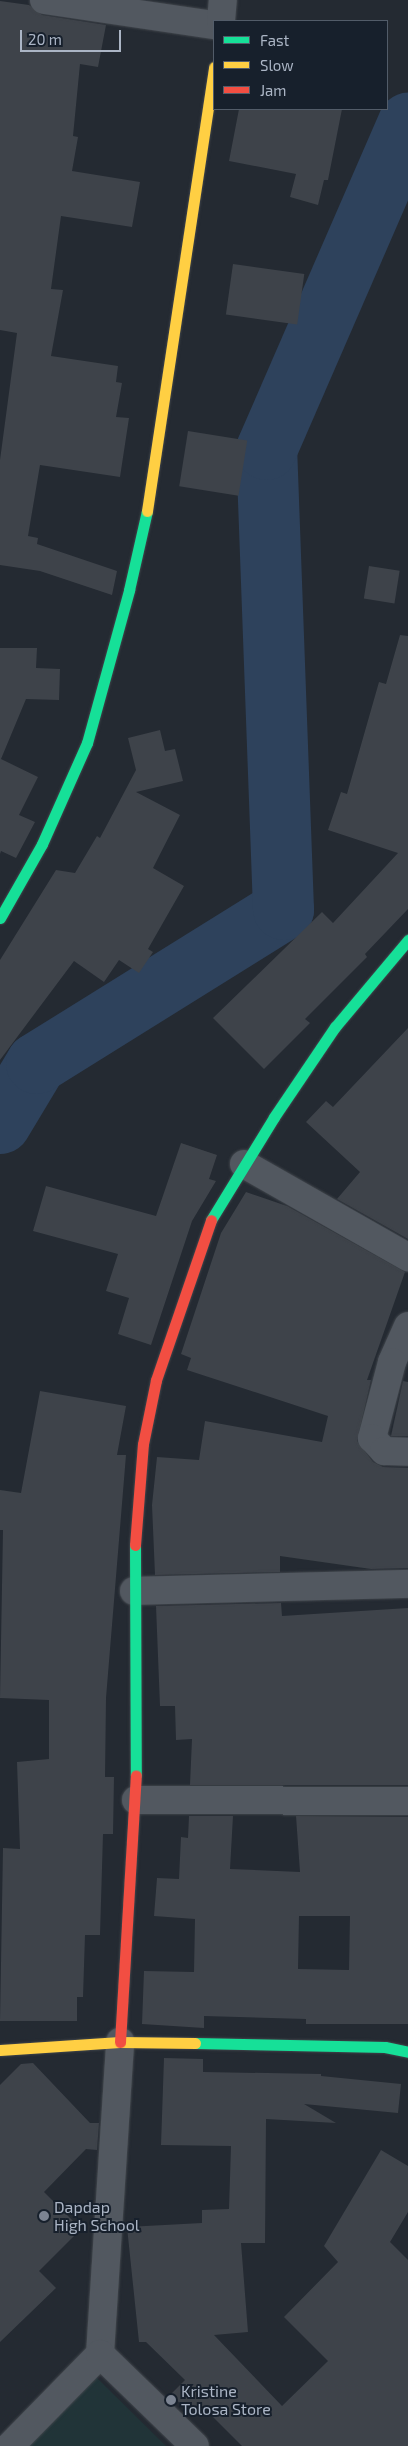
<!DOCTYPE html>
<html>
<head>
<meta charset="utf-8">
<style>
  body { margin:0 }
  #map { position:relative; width:408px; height:2446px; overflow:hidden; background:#242a32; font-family:"Exo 2",sans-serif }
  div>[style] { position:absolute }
  .green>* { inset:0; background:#213438 }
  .river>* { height:61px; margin:-30.5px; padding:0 30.5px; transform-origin:30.5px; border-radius:30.5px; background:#2e425c }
  .building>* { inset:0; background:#3e434a; transform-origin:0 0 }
  .roads { filter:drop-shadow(0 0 1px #40454b) drop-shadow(0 0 1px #40454b) }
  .street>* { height:28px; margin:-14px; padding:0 14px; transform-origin:14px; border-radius:14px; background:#525860 }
  .fast>* { height:11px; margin:-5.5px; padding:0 5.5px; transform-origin:5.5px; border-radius:5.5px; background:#16e098 }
  .slow>* { height:11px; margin:-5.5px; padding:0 5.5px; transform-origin:5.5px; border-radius:5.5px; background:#ffcf43 }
  .jam>* { height:11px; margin:-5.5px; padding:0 5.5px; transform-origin:5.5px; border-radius:5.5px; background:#f24e42 }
  .dots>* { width:14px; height:14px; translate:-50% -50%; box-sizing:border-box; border:2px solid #17202c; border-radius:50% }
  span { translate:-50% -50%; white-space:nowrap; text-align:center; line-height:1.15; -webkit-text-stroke:4px #17202c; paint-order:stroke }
  .poi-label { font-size:16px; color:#abb5c5 }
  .left { translate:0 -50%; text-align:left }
  .legend { position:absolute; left:213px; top:20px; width:175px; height:90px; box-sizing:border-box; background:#17202c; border:1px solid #525c69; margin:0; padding:6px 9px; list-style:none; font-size:15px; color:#abb5c5 }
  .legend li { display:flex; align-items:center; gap:10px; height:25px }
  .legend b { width:25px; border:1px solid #525c69 }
  .scale { position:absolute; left:20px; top:30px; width:101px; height:22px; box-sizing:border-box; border:2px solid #abb5c5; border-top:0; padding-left:6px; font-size:15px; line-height:18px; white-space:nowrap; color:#abb5c5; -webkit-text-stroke:4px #17202c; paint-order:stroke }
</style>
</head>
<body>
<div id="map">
  <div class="green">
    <div style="clip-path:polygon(96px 2377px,166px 2446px,29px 2446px)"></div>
  </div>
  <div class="river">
    <div style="left:0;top:1123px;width:70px;rotate:-59deg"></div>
    <div style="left:36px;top:1063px;width:291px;rotate:-31.9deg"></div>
    <div style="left:283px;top:909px;width:460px;rotate:-92.1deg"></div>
    <div style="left:266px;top:449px;width:356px;rotate:-66.5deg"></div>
  </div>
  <div class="building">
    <div style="clip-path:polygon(0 1px,29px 5px,42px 15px,106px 25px,98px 67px,80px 64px,73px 136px,78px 137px,72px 171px,140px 182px,132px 227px,61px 216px,51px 289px,63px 290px,51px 356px,118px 366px,116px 382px,122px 383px,116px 417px,129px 418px,120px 477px,40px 465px,28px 536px,38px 538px,37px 544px,117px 571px,112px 595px,40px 571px,0 565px,0 460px,17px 333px,0 330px)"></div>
    <div style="clip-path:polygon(239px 109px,342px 109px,328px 180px,324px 180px,318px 205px,290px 197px,296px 174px,229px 161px)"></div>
    <div style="left:233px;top:264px;width:72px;height:51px;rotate:8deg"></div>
    <div style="left:188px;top:431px;width:60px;height:56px;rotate:9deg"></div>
    <div style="left:369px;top:566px;width:31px;height:33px;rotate:9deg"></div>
    <div style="clip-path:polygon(400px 635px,408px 636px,408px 909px,365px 954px,367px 957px,305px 1019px,310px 1023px,264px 1069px,213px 1018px,322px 912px,333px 923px,398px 853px,328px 830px,341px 792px,347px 794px,379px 682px,386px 684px)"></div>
    <div style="clip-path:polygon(0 648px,37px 648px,36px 668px,60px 669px,59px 700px,26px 699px,1px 759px,38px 777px,19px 815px,35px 822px,16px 858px,1px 851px,0 854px)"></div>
    <div style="clip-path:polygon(160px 730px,165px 751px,175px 749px,183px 781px,136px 792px,180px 815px,153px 868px,184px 886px,148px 949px,153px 952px,139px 973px,119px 960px,104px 982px,74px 961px,0 1060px,0 960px,56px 870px,75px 873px,97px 836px,100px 838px,136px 770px,128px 738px)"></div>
    <div style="clip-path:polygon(408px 1028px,408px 1239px,337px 1199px,360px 1172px,306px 1122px,326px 1101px,333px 1107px)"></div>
    <div style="clip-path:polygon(181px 1143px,217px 1155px,209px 1179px,216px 1181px,192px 1221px,151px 1345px,118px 1334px,129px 1298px,106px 1291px,118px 1254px,33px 1231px,46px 1186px,156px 1216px)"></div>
    <div style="clip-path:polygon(246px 1192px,287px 1206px,405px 1272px,367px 1380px,371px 1380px,357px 1441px,373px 1462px,383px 1467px,408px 1468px,408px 1568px,371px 1569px,280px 1556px,280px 1572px,155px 1575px,152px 1505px,157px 1457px,199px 1460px,205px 1421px,322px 1442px,328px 1416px,187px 1370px,191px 1358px,181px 1354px,221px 1233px)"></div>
    <div style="clip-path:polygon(403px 1381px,408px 1382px,408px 1436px,391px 1436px)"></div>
    <div style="clip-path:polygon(40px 1391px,126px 1406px,117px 1455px,126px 1455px,106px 1698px,105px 1777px,114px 1777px,113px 1834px,103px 1834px,100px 1935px,85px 1935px,83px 1997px,77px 1997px,77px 2021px,0 2021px,3px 1848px,20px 1849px,17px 1762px,49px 1759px,49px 1700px,0 1698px,3px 1530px,0 1530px,0 1490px,21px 1493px)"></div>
    <div style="clip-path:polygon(281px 1603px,282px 1616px,408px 1608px,408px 1785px,190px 1785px,192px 1739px,176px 1740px,175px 1706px,160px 1706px,156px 1606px)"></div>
    <div style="clip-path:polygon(evenodd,189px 1816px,233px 1816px,230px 1869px,300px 1872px,296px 1816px,408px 1817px,408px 2024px,306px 2024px,306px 2019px,204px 2016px,204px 2028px,142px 2024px,144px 1971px,194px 1972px,195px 1919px,154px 1916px,157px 1878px,179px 1879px,181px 1837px,188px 1838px,189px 1816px,299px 1916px,350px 1916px,349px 1970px,298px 1969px,299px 1916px)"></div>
    <div style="clip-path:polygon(164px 2058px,203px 2059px,203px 2072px,321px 2074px,321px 2076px,401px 2084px,398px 2113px,304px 2104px,336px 2123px,266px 2119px,265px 2243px,241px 2243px,248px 2332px,214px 2335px,282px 2406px,328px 2361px,284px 2317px,338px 2262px,324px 2246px,381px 2150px,408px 2166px,408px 2212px,390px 2242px,408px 2260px,408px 2446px,242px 2446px,201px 2405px,191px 2415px,171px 2394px,185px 2380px,146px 2342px,139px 2342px,127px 2227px,202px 2223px,202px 2210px,229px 2209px,231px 2146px,161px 2145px)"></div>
    <div style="clip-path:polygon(33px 2063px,90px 2123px,99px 2123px,97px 2150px,86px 2149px,44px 2192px,81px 2229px,39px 2271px,56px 2288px,0 2342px,0 2085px,21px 2064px)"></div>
  </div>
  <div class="roads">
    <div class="street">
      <div style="left:44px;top:0;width:172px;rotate:8.4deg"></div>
      <div style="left:221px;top:21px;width:21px;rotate:-85deg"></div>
      <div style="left:244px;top:1164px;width:189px;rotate:29.6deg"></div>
      <div style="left:408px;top:1326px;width:39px;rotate:114deg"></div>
      <div style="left:392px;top:1362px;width:79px;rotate:104.7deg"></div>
      <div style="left:372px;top:1438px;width:18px;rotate:47deg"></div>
      <div style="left:384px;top:1451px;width:24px;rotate:2deg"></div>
      <div style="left:134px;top:1591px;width:274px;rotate:-1.5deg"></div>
      <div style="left:136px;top:1800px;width:272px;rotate:0.2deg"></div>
      <div style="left:100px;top:2354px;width:313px;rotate:-86.3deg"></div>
      <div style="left:10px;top:2446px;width:129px;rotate:-45.6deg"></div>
      <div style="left:100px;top:2354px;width:132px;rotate:44.1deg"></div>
    </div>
    <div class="fast">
      <div style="left:0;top:918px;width:85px;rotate:-60.4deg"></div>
      <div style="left:42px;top:844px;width:111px;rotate:-66deg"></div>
      <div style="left:87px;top:743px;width:159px;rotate:-74.6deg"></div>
      <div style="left:129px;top:590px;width:81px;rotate:-77.2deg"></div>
      <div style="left:211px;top:1220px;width:121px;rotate:-58.5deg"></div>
      <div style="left:274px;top:1117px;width:109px;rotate:-55.9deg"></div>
      <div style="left:335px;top:1027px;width:114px;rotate:-50deg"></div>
      <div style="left:135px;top:1545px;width:230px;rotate:89.8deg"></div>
      <div style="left:195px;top:2043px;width:190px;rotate:1.2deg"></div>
      <div style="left:385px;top:2047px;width:24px;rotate:12deg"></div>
    </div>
    <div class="slow">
      <div style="left:147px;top:511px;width:449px;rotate:-81.4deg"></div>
      <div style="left:0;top:2050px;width:120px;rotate:-3.8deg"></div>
      <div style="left:120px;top:2042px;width:75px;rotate:0.8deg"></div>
    </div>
    <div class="jam">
      <div style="left:135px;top:1545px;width:101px;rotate:-85.5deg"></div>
      <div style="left:143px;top:1444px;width:65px;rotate:-78.5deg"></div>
      <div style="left:156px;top:1380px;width:169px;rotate:-71deg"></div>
      <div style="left:120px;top:2042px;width:267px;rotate:-86.6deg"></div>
    </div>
  </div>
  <div class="dots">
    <div style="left:44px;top:2216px;background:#7c8492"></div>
    <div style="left:171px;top:2400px;background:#7c8492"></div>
  </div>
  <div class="poi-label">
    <span class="left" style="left:54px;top:2216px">Dapdap<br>High School</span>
    <span class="left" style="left:181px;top:2400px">Kristine<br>Tolosa Store</span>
  </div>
  <ul class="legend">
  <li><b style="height:6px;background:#16e098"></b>Fast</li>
  <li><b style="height:6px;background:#ffcf43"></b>Slow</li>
  <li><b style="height:6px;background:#f24e42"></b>Jam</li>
  </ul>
  <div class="scale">20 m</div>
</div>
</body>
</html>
